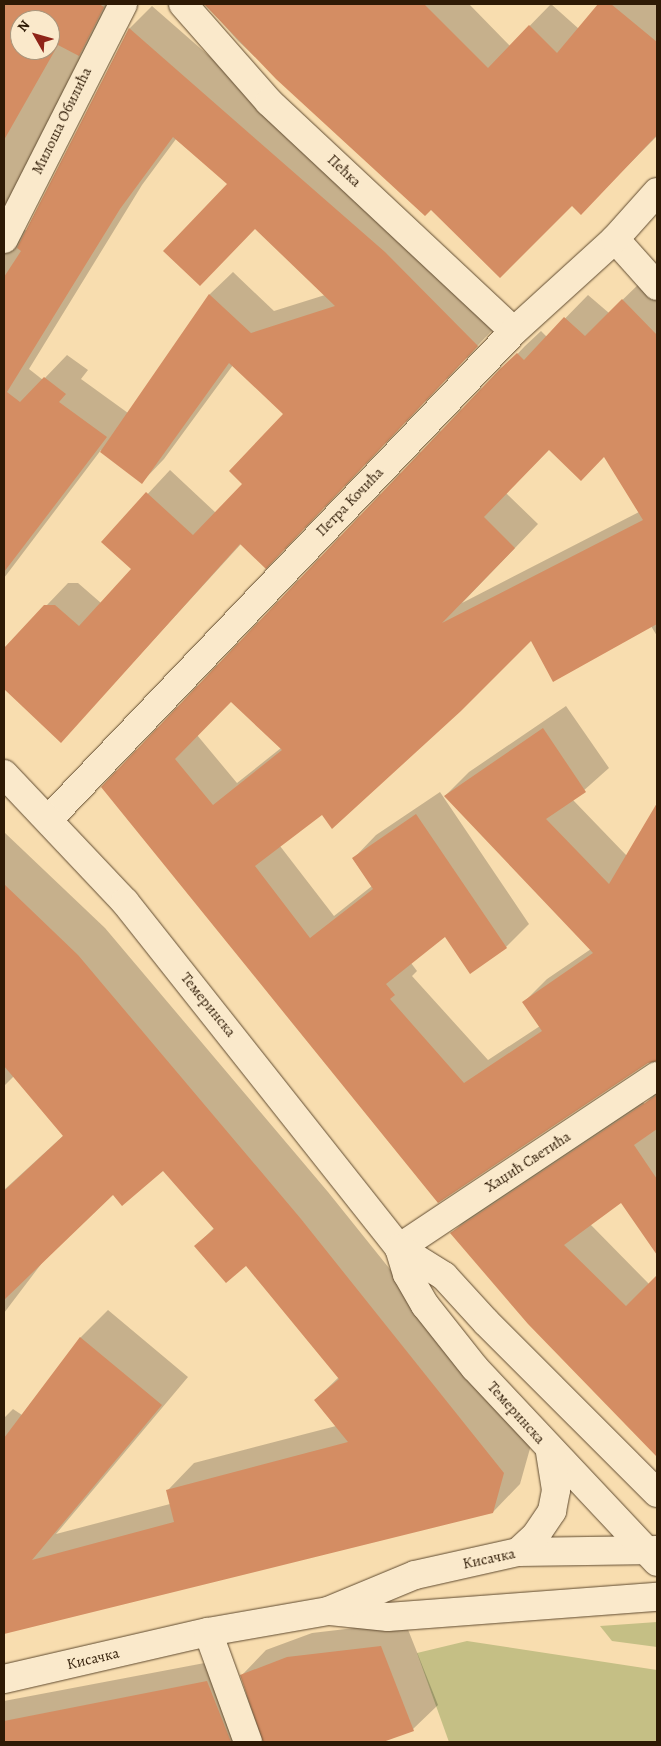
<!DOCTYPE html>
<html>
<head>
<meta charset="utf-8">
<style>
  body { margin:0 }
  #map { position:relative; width:661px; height:1746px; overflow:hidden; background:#f8ddaf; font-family:Alegreya,serif }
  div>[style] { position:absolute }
  .green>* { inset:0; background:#c5bf85 }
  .shadow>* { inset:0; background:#0003 }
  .building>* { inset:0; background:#d48d63 }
  .roads { filter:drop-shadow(0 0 1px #604b30) drop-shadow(0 0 1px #604b30) }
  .minor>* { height:28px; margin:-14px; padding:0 14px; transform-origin:14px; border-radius:14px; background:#fae9cb }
  .tertiary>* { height:28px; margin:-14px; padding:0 14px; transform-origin:14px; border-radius:14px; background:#fae9cb }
  .secondary>* { height:28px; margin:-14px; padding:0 14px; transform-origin:14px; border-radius:14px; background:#fae9cb }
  span { translate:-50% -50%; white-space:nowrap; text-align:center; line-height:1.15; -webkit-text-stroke:5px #fae9cb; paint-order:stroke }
  .street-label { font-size:15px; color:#2e1a05 }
  .frame { position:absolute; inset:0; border:5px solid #2e1a05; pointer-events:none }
  .north { position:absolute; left:10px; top:10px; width:50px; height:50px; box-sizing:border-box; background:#fae9cb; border:1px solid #a8967c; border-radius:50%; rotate:308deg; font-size:14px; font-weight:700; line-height:20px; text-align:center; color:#2e1a05 }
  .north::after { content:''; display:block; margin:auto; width:18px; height:22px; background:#8f2418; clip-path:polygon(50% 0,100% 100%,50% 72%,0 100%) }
</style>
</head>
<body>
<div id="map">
  <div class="green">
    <div style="clip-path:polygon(657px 1622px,657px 1647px,612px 1641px,600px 1626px)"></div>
    <div style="clip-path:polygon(467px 1641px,657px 1670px,657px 1742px,449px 1742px,417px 1653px)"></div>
  </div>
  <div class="shadow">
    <div style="clip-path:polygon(evenodd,4px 4px,116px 4px,14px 225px,27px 231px,130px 28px,152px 6px,407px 229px,499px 323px,289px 544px,241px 544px,61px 741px,4px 687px,4px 650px,68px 583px,78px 583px,101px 603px,132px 569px,103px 542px,170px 470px,216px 513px,244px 484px,285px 414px,233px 365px,164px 459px,142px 482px,101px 450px,4px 578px,4px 4px,20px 20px,50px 20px,50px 50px,20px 50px,20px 20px,4px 4px,176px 139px,229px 184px,325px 295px,274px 311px,233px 272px,210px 294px,128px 413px,81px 379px,88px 370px,67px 355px,43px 380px,29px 369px,142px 185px,176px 139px)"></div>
    <div style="clip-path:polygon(209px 4px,469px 4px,510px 46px,551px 4px,579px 29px,599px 4px,657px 4px,657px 136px,581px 213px,572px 204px,431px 208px,425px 214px,238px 41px,209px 8px)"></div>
    <div style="clip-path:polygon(evenodd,646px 277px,657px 288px,657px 636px,651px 626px,531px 639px,280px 846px,334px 916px,372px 886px,353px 859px,376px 835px,440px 792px,529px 924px,506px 947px,446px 935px,411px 963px,417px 971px,412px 976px,488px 1060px,540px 1026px,524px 1002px,547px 979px,591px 949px,445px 796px,469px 772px,566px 706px,609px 768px,573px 800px,627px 856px,657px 806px,657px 1061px,648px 1062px,438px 1202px,103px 787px,525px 346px,541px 331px,547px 337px,588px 295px,609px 313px,646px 277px,550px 448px,605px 456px,639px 512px,462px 603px,538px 524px,506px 493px,550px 448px,646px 277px,231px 701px,281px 748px,237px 783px,197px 735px,231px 701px)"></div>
    <div style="clip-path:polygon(4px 832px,105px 928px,328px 1192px,531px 1445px,520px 1484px,493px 1512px,4px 1633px,4px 1418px,13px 1409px,22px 1415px,81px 1337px,108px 1310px,188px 1377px,56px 1534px,170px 1504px,167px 1491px,194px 1463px,336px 1426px,315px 1400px,339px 1377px,247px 1264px,196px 1246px,214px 1228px,163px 1170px,113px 1194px,45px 1259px,4px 1313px,4px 1190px,64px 1135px,14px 1076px,4px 1086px)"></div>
    <div style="clip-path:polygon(657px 1092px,657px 1114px,645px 1104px)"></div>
    <div style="clip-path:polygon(641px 1099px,657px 1123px,657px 1253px,622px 1201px,590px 1224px,649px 1284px,657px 1276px,657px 1449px,635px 1431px,452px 1233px,475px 1210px)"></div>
    <div style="clip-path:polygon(405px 1622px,438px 1705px,413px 1729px,380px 1742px,4px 1742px,4px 1701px,231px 1658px,247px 1697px,242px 1675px,266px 1650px,312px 1633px)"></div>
  </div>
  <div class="building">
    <div style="clip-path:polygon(evenodd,4px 4px,99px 4px,104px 7px,79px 56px,58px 45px,4px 140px,4px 4px,20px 20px,50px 20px,50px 50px,20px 50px,20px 20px)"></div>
    <div style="clip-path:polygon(204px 4px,424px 4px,488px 68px,529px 25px,557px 53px,598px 4px,611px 4px,657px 42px,657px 135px,581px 215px,572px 206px,500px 278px,431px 210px,425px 216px,276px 79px)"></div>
    <div style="clip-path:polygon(129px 28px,385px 252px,478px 346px,266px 569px,240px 544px,61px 743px,4px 689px,4px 648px,44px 605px,55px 605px,79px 626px,131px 569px,101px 542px,146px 492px,193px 535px,242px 484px,229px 471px,283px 414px,229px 363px,142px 484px,100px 452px,209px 294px,251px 333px,335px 306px,255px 229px,200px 286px,163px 251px,227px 184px,173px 137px,120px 209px,7px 392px,20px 402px,44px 377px,66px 394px,59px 402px,107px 437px,4px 572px,4px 277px,21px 251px,17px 248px)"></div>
    <div style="clip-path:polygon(evenodd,622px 299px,657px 335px,657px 624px,553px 682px,531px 641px,461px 711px,332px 829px,322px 815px,255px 866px,310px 938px,373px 889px,352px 858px,416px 814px,507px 948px,470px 974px,445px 937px,386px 984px,395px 995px,390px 999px,464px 1083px,542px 1031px,522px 1002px,593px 953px,444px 796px,543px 728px,586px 792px,546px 819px,609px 884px,657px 803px,657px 1061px,648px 1063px,438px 1203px,101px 787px,500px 369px,517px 353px,524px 360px,564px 317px,585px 336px,622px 299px,549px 450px,581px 481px,604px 457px,643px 520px,442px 623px,515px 548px,484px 517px,549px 450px,622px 299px,231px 702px,282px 750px,213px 805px,175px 759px,231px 702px)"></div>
    <div style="clip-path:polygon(4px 884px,78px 955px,301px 1219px,504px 1473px,493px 1513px,4px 1634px,4px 1438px,80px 1337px,162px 1405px,32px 1560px,174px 1522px,166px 1490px,348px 1442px,314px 1400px,339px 1379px,246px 1266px,226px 1283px,194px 1246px,214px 1229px,163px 1171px,122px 1206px,113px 1195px,4px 1300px,4px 1191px,63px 1136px,4px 1066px)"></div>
    <div style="clip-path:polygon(657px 1095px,657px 1129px,634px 1145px,657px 1179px,657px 1255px,621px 1203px,564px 1245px,626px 1306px,657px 1275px,657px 1457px,528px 1324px,450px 1233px)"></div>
    <div style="clip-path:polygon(381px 1646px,414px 1731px,383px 1742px,263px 1742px,240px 1675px,287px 1657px)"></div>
    <div style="clip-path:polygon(207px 1681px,231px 1742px,4px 1742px,4px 1721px)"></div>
  </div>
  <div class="roads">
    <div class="minor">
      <div style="left:183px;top:4px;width:130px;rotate:48.7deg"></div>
      <div style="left:269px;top:102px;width:335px;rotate:43.1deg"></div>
      <div style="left:4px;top:239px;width:263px;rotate:-63.1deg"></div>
      <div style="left:615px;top:239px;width:63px;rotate:48.2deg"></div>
      <div style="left:49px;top:819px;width:674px;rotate:-46.38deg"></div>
      <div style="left:514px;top:331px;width:137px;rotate:-42.3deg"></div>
      <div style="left:615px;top:239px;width:63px;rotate:-48.2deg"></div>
      <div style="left:399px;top:1248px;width:310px;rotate:-33.7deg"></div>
      <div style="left:208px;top:1632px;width:117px;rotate:70deg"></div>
    </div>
    <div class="tertiary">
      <div style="left:330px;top:1611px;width:58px;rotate:5.9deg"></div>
      <div style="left:388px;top:1617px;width:270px;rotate:-4.3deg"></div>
      <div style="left:4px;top:1679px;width:209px;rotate:-13deg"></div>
      <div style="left:208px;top:1632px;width:122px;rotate:-9.9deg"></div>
      <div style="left:328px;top:1611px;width:94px;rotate:-22.5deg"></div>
      <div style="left:415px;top:1575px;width:106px;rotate:-12.6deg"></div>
      <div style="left:518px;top:1552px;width:139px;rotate:-0.8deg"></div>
    </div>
    <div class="secondary">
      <div style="left:4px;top:774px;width:176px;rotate:46.6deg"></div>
      <div style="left:125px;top:902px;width:441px;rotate:51.6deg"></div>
      <div style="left:399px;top:1248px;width:53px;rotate:31.9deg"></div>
      <div style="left:444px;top:1276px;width:62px;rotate:47.6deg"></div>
      <div style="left:486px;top:1322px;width:242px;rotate:45deg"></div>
      <div style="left:399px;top:1248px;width:27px;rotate:73deg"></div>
      <div style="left:407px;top:1274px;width:36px;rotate:60deg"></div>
      <div style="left:425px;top:1305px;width:80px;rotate:51.6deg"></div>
      <div style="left:475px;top:1368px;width:266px;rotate:46.8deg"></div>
      <div style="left:518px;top:1552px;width:25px;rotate:-43deg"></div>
      <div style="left:536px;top:1535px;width:29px;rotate:-56deg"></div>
      <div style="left:552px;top:1511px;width:21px;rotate:-79deg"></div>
      <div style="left:556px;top:1490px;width:39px;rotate:-99deg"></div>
    </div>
  </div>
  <div class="street-label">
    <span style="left:62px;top:121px;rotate:-64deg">Милоша Обилића</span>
    <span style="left:344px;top:171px;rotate:43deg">Пећка</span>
    <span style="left:350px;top:502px;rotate:-46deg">Петра Кочића</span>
    <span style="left:208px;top:1005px;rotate:51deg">Темеринска</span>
    <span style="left:528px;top:1162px;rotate:-33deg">Хаџић Светића</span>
    <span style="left:516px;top:1413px;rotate:48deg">Темеринска</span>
    <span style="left:489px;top:1559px;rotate:-12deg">Кисачка</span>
    <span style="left:93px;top:1659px;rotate:-13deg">Кисачка</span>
  </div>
  <div class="frame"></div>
  <div class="north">N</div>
</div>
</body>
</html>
